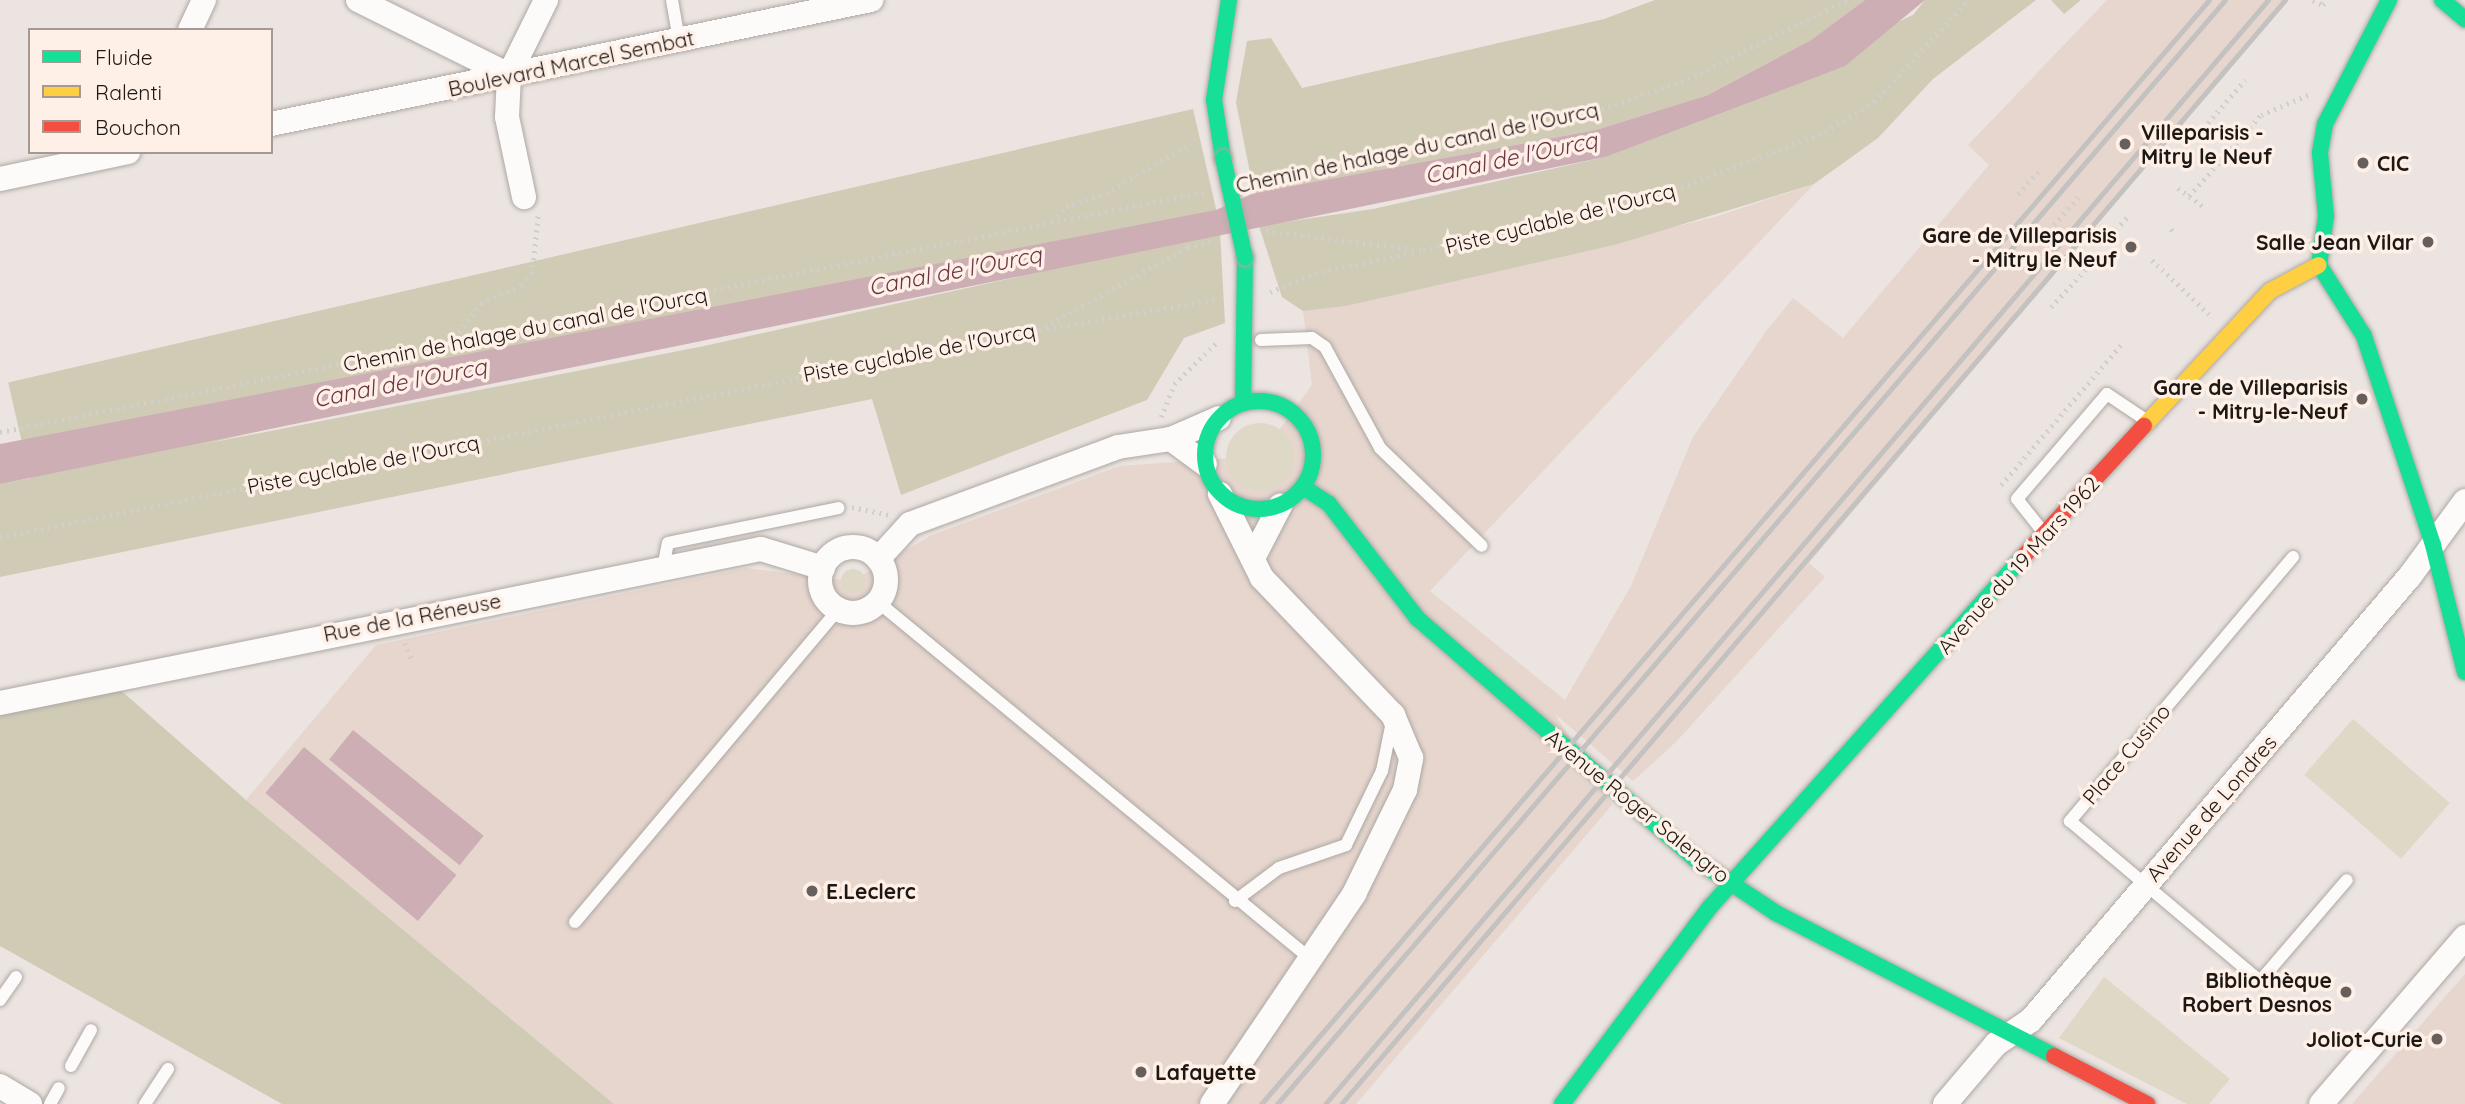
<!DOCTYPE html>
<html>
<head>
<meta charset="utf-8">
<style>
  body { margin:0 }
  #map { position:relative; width:2465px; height:1104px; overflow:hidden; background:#ece4e0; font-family:Quicksand,sans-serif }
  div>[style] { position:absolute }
  .built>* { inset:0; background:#e6d6ce }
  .green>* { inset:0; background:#ded8c6; transform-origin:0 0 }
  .round { border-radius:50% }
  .forest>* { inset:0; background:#d0cbb5; transform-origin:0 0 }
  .water>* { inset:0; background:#ccaeb4; transform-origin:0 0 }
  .path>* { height:4.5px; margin-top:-2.25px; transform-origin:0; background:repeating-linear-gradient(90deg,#d1cecc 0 2px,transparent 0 7px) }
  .roads { filter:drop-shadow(0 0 2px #ada8a4) drop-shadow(0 0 2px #ada8a4) }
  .lane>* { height:12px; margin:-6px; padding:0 6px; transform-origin:6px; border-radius:6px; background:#fcfbfa }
  .street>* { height:24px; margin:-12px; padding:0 12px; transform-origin:12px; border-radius:12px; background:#fcfbfa }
  .street>.ring { margin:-12px; padding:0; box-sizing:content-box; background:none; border:24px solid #fcfbfa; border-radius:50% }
  .fast>* { height:16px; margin:-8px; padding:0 8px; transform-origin:8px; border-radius:8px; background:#16e098 }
  .fast>.ring { margin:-8px; padding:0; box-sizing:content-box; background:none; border:16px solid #16e098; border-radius:50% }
  .slow>* { height:16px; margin:-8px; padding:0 8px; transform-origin:8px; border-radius:8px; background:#ffcf43 }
  .jam>* { height:16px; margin:-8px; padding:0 8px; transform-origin:8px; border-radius:8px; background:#f24e42 }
  .rail>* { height:5px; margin:-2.5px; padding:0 2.5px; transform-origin:2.5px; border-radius:2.5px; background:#c4c2c1 }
  .bridges { filter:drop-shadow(0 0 2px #ada8a4) drop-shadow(0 0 2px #ada8a4) }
  .fast-bridge>* { height:16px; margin:-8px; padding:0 8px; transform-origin:8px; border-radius:8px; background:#16e098 }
  .dots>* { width:19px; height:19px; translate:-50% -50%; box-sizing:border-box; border:4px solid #fff0e7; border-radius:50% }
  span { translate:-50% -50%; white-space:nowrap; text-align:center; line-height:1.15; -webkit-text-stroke:7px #fff0e7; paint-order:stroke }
  .street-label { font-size:21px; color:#1e1815 }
  .poi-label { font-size:21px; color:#1e1815; font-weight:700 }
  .left { translate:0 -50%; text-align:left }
  .right { translate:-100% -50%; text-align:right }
  .water-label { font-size:23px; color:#6b3546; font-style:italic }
  .legend { position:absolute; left:28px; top:28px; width:245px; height:126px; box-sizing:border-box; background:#fff0e7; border:2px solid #a59a93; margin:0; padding:9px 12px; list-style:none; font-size:21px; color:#1e1815 }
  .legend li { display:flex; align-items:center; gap:14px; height:35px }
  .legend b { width:35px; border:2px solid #a59a93 }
</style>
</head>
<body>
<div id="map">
  <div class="built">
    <div style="clip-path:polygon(2107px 0,2288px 0,1809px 563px,1825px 577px,1677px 741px,1633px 781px,1555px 714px,1612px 805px,1356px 1104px,614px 1104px,246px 800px,376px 645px,746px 568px,852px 581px,932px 535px,1120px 466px,1260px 456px,1312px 385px,1303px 311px,1346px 306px,1715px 217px,1814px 184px,1430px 591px,1565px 700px,1631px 586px,1693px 437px,1767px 330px,1793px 298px,1843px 338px,1989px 165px,1968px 145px)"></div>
    <div style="clip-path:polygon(2465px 974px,2465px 1104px,2352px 1104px)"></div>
  </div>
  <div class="green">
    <div class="round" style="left:1226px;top:423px;width:68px;height:68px"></div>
    <div class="round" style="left:841px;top:569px;width:24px;height:24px"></div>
    <div style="left:2353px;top:719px;width:128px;height:74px;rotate:41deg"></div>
    <div style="clip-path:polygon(2104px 977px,2230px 1079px,2209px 1104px,2187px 1104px,2059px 1038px)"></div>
  </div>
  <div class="forest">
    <div style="clip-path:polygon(1655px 0,1865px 0,1811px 40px,1708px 95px,1596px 130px,1254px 193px,1236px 102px,1247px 41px,1271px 38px,1302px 88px,1604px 19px)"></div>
    <div style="clip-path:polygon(1925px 0,2036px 0,1933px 79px,1878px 138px,1814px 184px,1618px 244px,1346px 306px,1303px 311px,1282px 297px,1259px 226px,1373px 209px,1605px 157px,1913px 15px)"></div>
    <div style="clip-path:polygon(2051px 0,2081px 0,2064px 14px)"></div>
    <div style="left:1193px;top:109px;width:104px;height:1216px;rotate:77deg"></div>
    <div style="clip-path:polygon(1220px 232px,1225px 323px,1184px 338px,1147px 400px,901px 495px,872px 399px,0 577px,0 484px,704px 346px)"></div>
    <div style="clip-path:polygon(117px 687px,246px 800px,614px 1104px,282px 1104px,0 946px,0 711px)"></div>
  </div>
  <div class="water">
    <div style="clip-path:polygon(1865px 0,1925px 0,1845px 66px,1605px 157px,0 484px,0 444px,1216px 210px,1254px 193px,1596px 130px,1708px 95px,1811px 40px)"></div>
    <div style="left:353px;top:730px;width:168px;height:38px;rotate:39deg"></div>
    <div style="left:304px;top:747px;width:199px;height:60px;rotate:40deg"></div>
  </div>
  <div class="path">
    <div style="left:2313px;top:0;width:11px;rotate:27deg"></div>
    <div style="left:2323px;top:5px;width:6px;rotate:-51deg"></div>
    <div style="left:2194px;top:139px;width:78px;rotate:-49.2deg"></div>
    <div style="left:2172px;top:159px;width:6px;rotate:31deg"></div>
    <div style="left:1257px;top:182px;width:332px;rotate:-11.5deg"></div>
    <div style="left:1582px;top:116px;width:112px;rotate:-19.2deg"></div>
    <div style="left:1688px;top:79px;width:178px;rotate:-26.4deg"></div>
    <div style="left:2178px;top:188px;width:32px;rotate:36deg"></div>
    <div style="left:2018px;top:194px;width:30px;rotate:-48deg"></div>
    <div style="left:2189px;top:196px;width:108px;rotate:-48.4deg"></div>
    <div style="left:2261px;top:115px;width:51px;rotate:-23.1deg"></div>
    <div style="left:1052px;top:221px;width:20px;rotate:-45deg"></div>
    <div style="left:1066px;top:207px;width:42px;rotate:-19.3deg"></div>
    <div style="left:1106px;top:193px;width:99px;rotate:-30.2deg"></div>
    <div style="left:2054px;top:225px;width:37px;rotate:-49deg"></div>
    <div style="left:2171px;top:229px;width:6px;rotate:45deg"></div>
    <div style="left:1266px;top:231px;width:158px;rotate:6.9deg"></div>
    <div style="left:1423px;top:250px;width:224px;rotate:-12.4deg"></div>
    <div style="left:1642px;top:202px;width:196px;rotate:-20.9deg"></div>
    <div style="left:1825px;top:132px;width:57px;rotate:-31.5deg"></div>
    <div style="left:1874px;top:102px;width:139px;rotate:-47.3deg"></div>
    <div style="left:2111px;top:235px;width:28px;rotate:-48deg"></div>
    <div style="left:2104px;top:243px;width:4px;rotate:-45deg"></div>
    <div style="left:2152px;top:260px;width:80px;rotate:43.5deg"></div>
    <div style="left:1270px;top:292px;width:49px;rotate:-22.9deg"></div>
    <div style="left:1315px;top:273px;width:103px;rotate:-11.7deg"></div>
    <div style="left:2051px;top:307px;width:69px;rotate:-47.3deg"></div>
    <div style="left:1047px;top:329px;width:173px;rotate:-10deg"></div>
    <div style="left:450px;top:343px;width:51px;rotate:-52.2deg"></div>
    <div style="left:481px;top:303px;width:45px;rotate:-23.7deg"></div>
    <div style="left:522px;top:285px;width:15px;rotate:-48deg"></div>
    <div style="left:532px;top:274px;width:59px;rotate:-84.2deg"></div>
    <div style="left:1161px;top:417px;width:35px;rotate:-68deg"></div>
    <div style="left:1174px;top:384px;width:60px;rotate:-44.3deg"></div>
    <div style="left:0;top:432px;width:1228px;rotate:-11.27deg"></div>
    <div style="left:2001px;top:485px;width:184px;rotate:-49.4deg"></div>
    <div style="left:852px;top:507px;width:38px;rotate:12deg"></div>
    <div style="left:0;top:537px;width:1059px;rotate:-11.27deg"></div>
    <div style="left:1039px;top:330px;width:171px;rotate:-29.1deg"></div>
    <div style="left:1188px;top:247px;width:26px;rotate:-13deg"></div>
    <div style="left:405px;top:643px;width:17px;rotate:69deg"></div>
  </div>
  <div class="roads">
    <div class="lane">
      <div style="left:672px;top:0;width:41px;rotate:80.1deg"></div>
      <div style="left:1261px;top:340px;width:51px;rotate:-2.2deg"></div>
      <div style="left:1312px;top:338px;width:16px;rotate:35deg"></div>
      <div style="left:1325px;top:347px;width:115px;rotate:61.4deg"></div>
      <div style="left:1380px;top:448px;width:141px;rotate:43.9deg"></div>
      <div style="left:2044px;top:533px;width:43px;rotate:-128.5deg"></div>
      <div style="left:2017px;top:499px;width:138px;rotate:-49.4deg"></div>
      <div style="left:2107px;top:394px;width:48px;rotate:34deg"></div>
      <div style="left:2293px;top:557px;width:346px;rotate:130.2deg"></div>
      <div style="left:2070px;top:821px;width:248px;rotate:40.1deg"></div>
      <div style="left:2260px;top:981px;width:133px;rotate:-49.3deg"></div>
      <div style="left:663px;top:568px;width:25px;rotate:-79deg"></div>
      <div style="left:668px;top:543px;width:174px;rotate:-11.6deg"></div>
      <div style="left:878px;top:602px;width:558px;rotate:39.54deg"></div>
      <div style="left:1235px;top:901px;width:55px;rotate:-36.9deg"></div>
      <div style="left:1279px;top:868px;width:71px;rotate:-18.9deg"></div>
      <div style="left:1346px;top:845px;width:82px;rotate:-64.1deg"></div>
      <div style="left:1382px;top:771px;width:50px;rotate:-78.5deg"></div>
      <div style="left:575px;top:922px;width:408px;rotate:-49.9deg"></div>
      <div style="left:0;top:1000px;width:28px;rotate:-55deg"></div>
      <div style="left:71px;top:1066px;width:41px;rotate:-60.9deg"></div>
      <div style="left:50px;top:1104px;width:18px;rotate:-61deg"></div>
      <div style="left:145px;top:1104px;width:42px;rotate:-56.7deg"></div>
    </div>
    <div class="street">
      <div style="left:358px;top:0;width:169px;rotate:26.4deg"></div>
      <div style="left:190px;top:30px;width:33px;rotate:-65deg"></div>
      <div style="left:509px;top:75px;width:42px;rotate:92.7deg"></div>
      <div style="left:507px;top:117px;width:82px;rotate:78deg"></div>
      <div style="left:509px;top:75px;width:84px;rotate:-63.7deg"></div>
      <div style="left:271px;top:124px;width:613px;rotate:-11.68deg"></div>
      <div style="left:0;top:179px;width:131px;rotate:-11.9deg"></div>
      <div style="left:1171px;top:439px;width:42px;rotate:36.3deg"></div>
      <div class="ring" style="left:820px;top:547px;width:42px;height:42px"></div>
      <div style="left:1253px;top:558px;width:59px;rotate:-62.6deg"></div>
      <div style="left:878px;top:559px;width:47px;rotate:-47.6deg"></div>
      <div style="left:910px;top:524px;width:222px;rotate:-20.3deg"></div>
      <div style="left:1118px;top:447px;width:54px;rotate:-8.6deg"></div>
      <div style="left:1171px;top:439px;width:52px;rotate:-23.6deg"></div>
      <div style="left:0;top:703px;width:776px;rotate:-11.44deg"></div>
      <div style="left:761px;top:549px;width:65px;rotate:17deg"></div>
      <div style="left:0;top:1086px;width:35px;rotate:31deg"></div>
      <div style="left:1212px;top:1104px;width:254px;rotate:-55.9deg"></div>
      <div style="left:1354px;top:894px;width:116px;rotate:-63.9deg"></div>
      <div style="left:1405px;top:790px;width:33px;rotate:-79deg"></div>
      <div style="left:1411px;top:758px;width:47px;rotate:-112.7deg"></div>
      <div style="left:1393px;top:715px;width:190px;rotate:-133.7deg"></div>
      <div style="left:1262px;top:578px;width:94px;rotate:-116.6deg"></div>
      <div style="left:1945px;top:1104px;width:79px;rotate:-49.6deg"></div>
      <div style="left:1996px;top:1044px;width:42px;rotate:-34.4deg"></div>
      <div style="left:2031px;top:1020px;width:584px;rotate:-49.52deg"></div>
      <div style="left:2410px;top:576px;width:93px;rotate:-53.7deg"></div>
      <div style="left:2321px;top:1104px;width:221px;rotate:-49.2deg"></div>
    </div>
    <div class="fast">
      <div style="left:2389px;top:0;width:140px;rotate:117.3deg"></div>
      <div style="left:2325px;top:124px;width:29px;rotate:100deg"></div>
      <div style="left:2320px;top:153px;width:63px;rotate:84.6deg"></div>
      <div style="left:2326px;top:216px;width:49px;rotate:98.1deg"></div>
      <div style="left:2319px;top:265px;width:84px;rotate:57.6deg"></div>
      <div style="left:2364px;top:336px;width:220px;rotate:71.7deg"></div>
      <div style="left:2433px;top:545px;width:131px;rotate:75.9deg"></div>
      <div style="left:2442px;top:0;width:30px;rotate:40deg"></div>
      <div style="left:1223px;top:158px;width:59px;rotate:-98.8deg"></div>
      <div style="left:1214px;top:100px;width:101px;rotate:-81.5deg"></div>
      <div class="ring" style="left:1205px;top:401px;width:92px;height:92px"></div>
      <div style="left:1243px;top:403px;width:145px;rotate:-89.2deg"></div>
      <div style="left:1303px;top:487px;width:31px;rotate:33deg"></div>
      <div style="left:1329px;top:504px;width:144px;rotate:52.3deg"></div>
      <div style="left:1417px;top:618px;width:368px;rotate:40.9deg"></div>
      <div style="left:1695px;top:859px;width:97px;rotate:33.7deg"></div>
      <div style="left:1776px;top:913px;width:313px;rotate:27.2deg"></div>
      <div style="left:1562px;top:1104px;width:246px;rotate:-53.1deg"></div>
      <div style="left:1710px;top:907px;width:468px;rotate:-48.2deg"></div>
    </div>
    <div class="slow">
      <div style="left:2144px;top:426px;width:185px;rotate:-47deg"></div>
      <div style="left:2270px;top:291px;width:55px;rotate:-28deg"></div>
    </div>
    <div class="jam">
      <div style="left:2022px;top:558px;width:180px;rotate:-47.3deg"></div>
      <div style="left:2054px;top:1056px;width:105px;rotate:27.3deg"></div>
    </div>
  </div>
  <div class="rail">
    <div style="left:1261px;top:1104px;width:1455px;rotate:-49.35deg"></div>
    <div style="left:1277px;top:1104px;width:1455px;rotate:-49.35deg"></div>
    <div style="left:1325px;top:1104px;width:1452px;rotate:-49.5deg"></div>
    <div style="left:1341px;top:1104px;width:1453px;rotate:-49.47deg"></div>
  </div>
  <div class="bridges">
    <div class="fast-bridge">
      <div style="left:1223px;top:158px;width:102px;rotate:77.6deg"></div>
    </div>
  </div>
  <div class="dots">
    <div style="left:2125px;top:144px;background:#665f5c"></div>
    <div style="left:2363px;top:163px;background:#665f5c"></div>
    <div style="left:2428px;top:242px;background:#665f5c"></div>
    <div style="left:2131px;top:247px;background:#665f5c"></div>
    <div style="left:2362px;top:399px;background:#665f5c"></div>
    <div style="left:812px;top:891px;background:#665f5c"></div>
    <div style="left:2346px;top:992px;background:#665f5c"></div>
    <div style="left:2437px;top:1039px;background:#665f5c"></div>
    <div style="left:1141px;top:1072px;background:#665f5c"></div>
  </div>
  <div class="street-label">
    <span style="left:571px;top:63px;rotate:-12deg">Boulevard Marcel Sembat</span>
    <span style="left:1417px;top:147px;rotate:-12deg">Chemin de halage du canal de l'Ourcq</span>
    <span style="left:1560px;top:218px;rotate:-14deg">Piste cyclable de l'Ourcq</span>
    <span style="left:525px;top:329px;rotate:-11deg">Chemin de halage du canal de l'Ourcq</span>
    <span style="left:919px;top:352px;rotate:-11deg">Piste cyclable de l'Ourcq</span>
    <span style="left:363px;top:464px;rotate:-11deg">Piste cyclable de l'Ourcq</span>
    <span style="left:2018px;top:565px;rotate:-48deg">Avenue du 19 Mars 1962</span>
    <span style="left:412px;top:617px;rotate:-11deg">Rue de la Réneuse</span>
    <span style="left:2126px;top:754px;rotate:-50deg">Place Cusino</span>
    <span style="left:1638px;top:806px;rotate:39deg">Avenue Roger Salengro</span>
    <span style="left:2211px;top:808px;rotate:-49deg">Avenue de Londres</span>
  </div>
  <div class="poi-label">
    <span class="left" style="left:2141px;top:144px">Villeparisis -<br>Mitry le Neuf</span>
    <span class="left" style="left:2377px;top:163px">CIC</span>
    <span class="right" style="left:2117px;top:247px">Gare de Villeparisis<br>- Mitry le Neuf</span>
    <span class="right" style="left:2414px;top:242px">Salle Jean Vilar</span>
    <span class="right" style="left:2348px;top:399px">Gare de Villeparisis<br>- Mitry-le-Neuf</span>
    <span class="left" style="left:826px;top:891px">E.Leclerc</span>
    <span class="right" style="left:2332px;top:992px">Bibliothèque<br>Robert Desnos</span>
    <span class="right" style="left:2423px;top:1039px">Joliot-Curie</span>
    <span class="left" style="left:1155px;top:1072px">Lafayette</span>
  </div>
  <div class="water-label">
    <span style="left:1511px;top:158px;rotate:-12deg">Canal de l'Ourcq</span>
    <span style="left:955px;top:271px;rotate:-11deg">Canal de l'Ourcq</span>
    <span style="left:400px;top:383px;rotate:-11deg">Canal de l'Ourcq</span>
  </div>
  <ul class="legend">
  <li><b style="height:9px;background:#16e098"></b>Fluide</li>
  <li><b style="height:9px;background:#ffcf43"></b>Ralenti</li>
  <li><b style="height:9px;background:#f24e42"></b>Bouchon</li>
  </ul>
</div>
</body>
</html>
